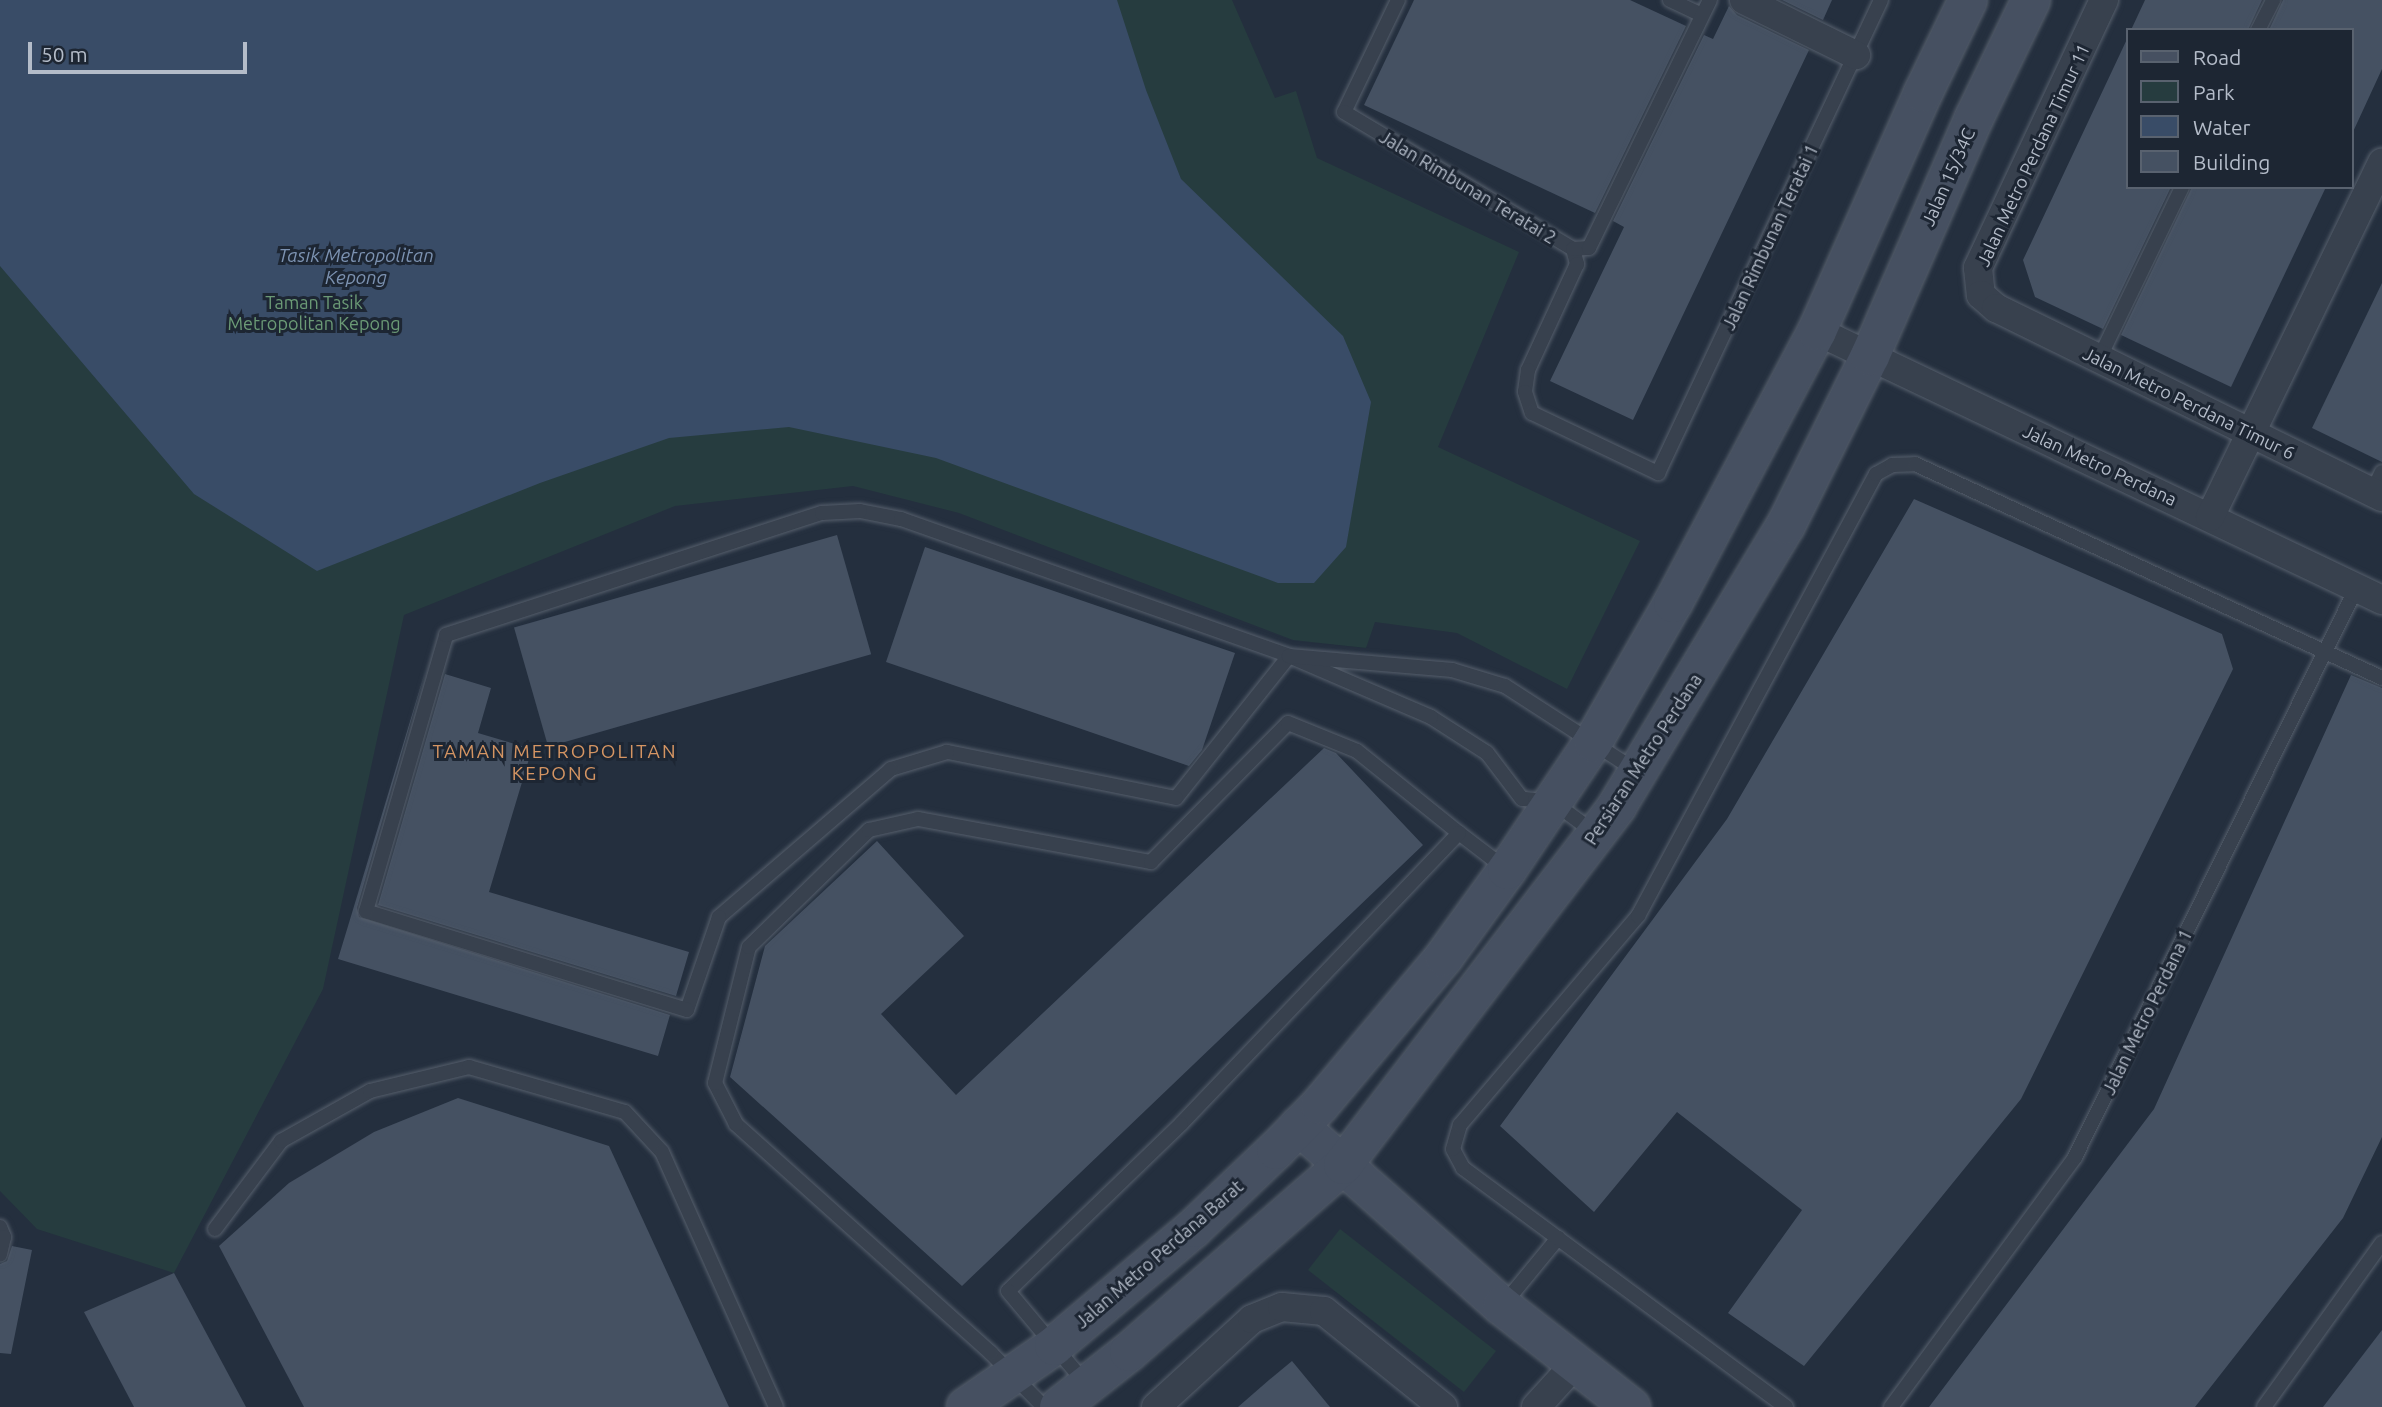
<!DOCTYPE html>
<html>
<head>
<meta charset="utf-8">
<style>
  body { margin:0 }
  #map { position:relative; width:2382px; height:1407px; overflow:hidden; background:#242f3e; font-family:Ubuntu,sans-serif }
  div>[style] { position:absolute }
  .green>* { inset:0; background:#263c3f; transform-origin:0 0 }
  .water>* { inset:0; background:#394c67 }
  .building>* { inset:0; background:#455162; transform-origin:0 0 }
  .roads { filter:drop-shadow(0 0 2px #565f6c) drop-shadow(0 0 2px #565f6c) }
  .lane>* { height:14px; margin:-7px; padding:0 7px; transform-origin:7px; border-radius:7px; background:#38414e }
  .street>* { height:28px; margin:-14px; padding:0 14px; transform-origin:14px; border-radius:14px; background:#38414e }
  .secondary>* { height:38px; margin:-19px; padding:0 19px; transform-origin:19px; border-radius:19px; background:#465061 }
  span { translate:-50% -50%; white-space:nowrap; text-align:center; line-height:1.15; -webkit-text-stroke:6px #1d2633; paint-order:stroke }
  .street-label { font-size:18px; color:#b4bcc9 }
  .park-label { font-size:18px; color:#6b9a76 }
  .water-label { font-size:19px; color:#7c92b1; font-style:italic }
  .neighbourhood-label { font-size:19px; color:#d59563; letter-spacing:2px }
  .legend { position:absolute; left:2126px; top:28px; width:228px; height:161px; box-sizing:border-box; background:#1d2633; border:2px solid #59626f; margin:0; padding:9px 12px; list-style:none; font-size:21px; color:#b4bcc9 }
  .legend li { display:flex; align-items:center; gap:14px; height:35px }
  .legend b { width:35px; border:2px solid #59626f }
  .scale { position:absolute; left:28px; top:42px; width:219px; height:32px; box-sizing:border-box; border:4px solid #b4bcc9; border-top:0; padding-left:9px; font-size:21px; line-height:24px; white-space:nowrap; color:#b4bcc9; -webkit-text-stroke:5px #1d2633; paint-order:stroke }
</style>
</head>
<body>
<div id="map">
  <div class="green">
    <div style="clip-path:polygon(0 0,1232px 0,1275px 98px,1296px 91px,1317px 158px,1519px 252px,1438px 447px,1640px 541px,1567px 689px,1457px 633px,1375px 622px,1366px 648px,1293px 640px,959px 513px,853px 486px,675px 506px,404px 615px,323px 989px,174px 1273px,37px 1229px,0 1191px)"></div>
    <div style="left:1340px;top:1229px;width:198px;height:52px;rotate:38deg"></div>
  </div>
  <div class="water">
    <div style="clip-path:polygon(0 0,1117px 0,1146px 90px,1181px 179px,1343px 336px,1371px 402px,1346px 547px,1314px 583px,1278px 583px,936px 458px,789px 427px,669px 438px,540px 483px,317px 571px,194px 494px,0 266px)"></div>
  </div>
  <div class="building">
    <div style="clip-path:polygon(1414px 0,1630px 0,1686px 26px,1595px 213px,1364px 105px)"></div>
    <div style="clip-path:polygon(1782px 0,1832px 0,1823px 20px)"></div>
    <div style="clip-path:polygon(2145px 0,2262px 0,2248px 30px,2131px 30px)"></div>
    <div style="clip-path:polygon(2283px 0,2382px 0,2382px 69px,2352px 134px,2352px 30px,2269px 30px)"></div>
    <div style="clip-path:polygon(1729px 6px,1737px 15px,1809px 50px,1633px 420px,1550px 381px,1624px 227px,1613px 221px,1704px 35px,1713px 39px)"></div>
    <div style="clip-path:polygon(2128px 37px,2128px 187px,2171px 187px,2103px 329px,2035px 297px,2023px 260px)"></div>
    <div style="clip-path:polygon(2192px 187px,2326px 187px,2231px 387px,2121px 335px)"></div>
    <div style="clip-path:polygon(2382px 283px,2382px 462px,2312px 428px)"></div>
    <div style="clip-path:polygon(1914px 499px,2222px 634px,2233px 669px,2021px 1099px,1804px 1366px,1728px 1313px,1802px 1210px,1677px 1112px,1594px 1212px,1500px 1126px,1727px 819px)"></div>
    <div style="left:837px;top:535px;width:124px;height:336px;rotate:74deg"></div>
    <div style="clip-path:polygon(925px 547px,1235px 653px,1202px 750px,1189px 766px,886px 662px)"></div>
    <div style="clip-path:polygon(426px 669px,357px 908px,359px 917px,670px 1015px,658px 1056px,338px 959px)"></div>
    <div style="clip-path:polygon(445px 674px,491px 688px,478px 733px,532px 749px,489px 892px,689px 952px,676px 996px,378px 905px)"></div>
    <div style="clip-path:polygon(2351px 675px,2382px 688px,2382px 1137px,2343px 1218px,2195px 1407px,1929px 1407px,2154px 1109px)"></div>
    <div style="clip-path:polygon(1324px 748px,1336px 753px,1423px 845px,962px 1286px,730px 1077px,765px 946px,877px 841px,964px 936px,881px 1014px,956px 1095px)"></div>
    <div style="clip-path:polygon(458px 1098px,609px 1146px,729px 1407px,304px 1407px,219px 1246px,289px 1183px,374px 1132px)"></div>
    <div style="clip-path:polygon(12px 1246px,32px 1250px,11px 1354px,0 1353px,0 1264px,7px 1261px)"></div>
    <div style="clip-path:polygon(174px 1273px,246px 1407px,134px 1407px,84px 1312px)"></div>
    <div style="clip-path:polygon(2382px 1330px,2382px 1407px,2323px 1407px)"></div>
    <div style="clip-path:polygon(1292px 1361px,1330px 1407px,1238px 1407px,1269px 1380px)"></div>
  </div>
  <div class="roads">
    <div class="lane">
      <div style="left:1398px;top:0;width:124px;rotate:115.7deg"></div>
      <div style="left:1344px;top:112px;width:267px;rotate:30.9deg"></div>
      <div style="left:1573px;top:249px;width:16px;rotate:75deg"></div>
      <div style="left:1577px;top:264px;width:117px;rotate:114.8deg"></div>
      <div style="left:1528px;top:370px;width:22px;rotate:98deg"></div>
      <div style="left:1525px;top:392px;width:22px;rotate:72deg"></div>
      <div style="left:1532px;top:413px;width:140px;rotate:25.5deg"></div>
      <div style="left:1658px;top:473px;width:523px;rotate:-64.76deg"></div>
      <div style="left:1670px;top:0;width:35px;rotate:25deg"></div>
      <div style="left:2258px;top:30px;width:34px;rotate:-63deg"></div>
      <div style="left:1573px;top:249px;width:16px;rotate:-4deg"></div>
      <div style="left:1589px;top:248px;width:276px;rotate:-64deg"></div>
      <div style="left:2099px;top:359px;width:191px;rotate:-64.2deg"></div>
      <div style="left:2372px;top:493px;width:23px;rotate:-65deg"></div>
      <div style="left:860px;top:511px;width:42px;rotate:11deg"></div>
      <div style="left:901px;top:519px;width:411px;rotate:19.4deg"></div>
      <div style="left:1289px;top:656px;width:181px;rotate:128.5deg"></div>
      <div style="left:1176px;top:798px;width:234px;rotate:-168.6deg"></div>
      <div style="left:947px;top:752px;width:59px;rotate:163.1deg"></div>
      <div style="left:891px;top:769px;width:227px;rotate:139.3deg"></div>
      <div style="left:719px;top:917px;width:98px;rotate:109deg"></div>
      <div style="left:687px;top:1010px;width:336px;rotate:-162.9deg"></div>
      <div style="left:366px;top:911px;width:287px;rotate:-73.8deg"></div>
      <div style="left:446px;top:635px;width:395px;rotate:-18deg"></div>
      <div style="left:822px;top:513px;width:38px;rotate:-3deg"></div>
      <div style="left:1459px;top:833px;width:59px;rotate:37.5deg"></div>
      <div style="left:1595px;top:833px;width:52px;rotate:-143.6deg"></div>
      <div style="left:1553px;top:802px;width:31px;rotate:-174deg"></div>
      <div style="left:1522px;top:799px;width:58px;rotate:-127.3deg"></div>
      <div style="left:1487px;top:753px;width:67px;rotate:-147.3deg"></div>
      <div style="left:1431px;top:717px;width:155px;rotate:-156.8deg"></div>
      <div style="left:1289px;top:656px;width:164px;rotate:4.9deg"></div>
      <div style="left:1452px;top:670px;width:55px;rotate:16.8deg"></div>
      <div style="left:1505px;top:686px;width:155px;rotate:32.9deg"></div>
      <div style="left:0;top:1227px;width:11px;rotate:68deg"></div>
      <div style="left:4px;top:1237px;width:18px;rotate:103deg"></div>
      <div style="left:215px;top:1229px;width:110px;rotate:-53.1deg"></div>
      <div style="left:281px;top:1141px;width:102px;rotate:-29.3deg"></div>
      <div style="left:370px;top:1091px;width:102px;rotate:-13.6deg"></div>
      <div style="left:469px;top:1067px;width:162px;rotate:16.1deg"></div>
      <div style="left:625px;top:1112px;width:54px;rotate:47.2deg"></div>
      <div style="left:662px;top:1152px;width:279px;rotate:65.9deg"></div>
      <div style="left:1503px;top:1305px;width:87px;rotate:-50.6deg"></div>
      <div style="left:1044px;top:1407px;width:76px;rotate:-134.5deg"></div>
      <div style="left:991px;top:1353px;width:343px;rotate:-138.1deg"></div>
      <div style="left:736px;top:1124px;width:46px;rotate:-117.1deg"></div>
      <div style="left:715px;top:1083px;width:140px;rotate:-76deg"></div>
      <div style="left:749px;top:947px;width:168px;rotate:-44.3deg"></div>
      <div style="left:869px;top:830px;width:50px;rotate:-12.7deg"></div>
      <div style="left:918px;top:819px;width:237px;rotate:10.5deg"></div>
      <div style="left:1151px;top:862px;width:195px;rotate:-45.4deg"></div>
      <div style="left:1288px;top:723px;width:74px;rotate:22.1deg"></div>
      <div style="left:1357px;top:751px;width:131px;rotate:38.8deg"></div>
      <div style="left:1459px;top:833px;width:402px;rotate:133.7deg"></div>
      <div style="left:1181px;top:1124px;width:240px;rotate:136deg"></div>
      <div style="left:1008px;top:1291px;width:123px;rotate:50deg"></div>
      <div style="left:1786px;top:1407px;width:402px;rotate:-143.5deg"></div>
      <div style="left:1463px;top:1168px;width:21px;rotate:-118deg"></div>
      <div style="left:1453px;top:1149px;width:25px;rotate:-74deg"></div>
      <div style="left:1460px;top:1125px;width:275px;rotate:-49.6deg"></div>
      <div style="left:1638px;top:916px;width:502px;rotate:-61.7deg"></div>
      <div style="left:1876px;top:474px;width:18px;rotate:-29deg"></div>
      <div style="left:1892px;top:465px;width:23px;rotate:-2deg"></div>
      <div style="left:1915px;top:464px;width:514px;rotate:24.62deg"></div>
      <div style="left:1891px;top:1407px;width:310px;rotate:-53.6deg"></div>
      <div style="left:2075px;top:1157px;width:636px;rotate:-63.68deg"></div>
      <div style="left:2264px;top:1407px;width:202px;rotate:-54.3deg"></div>
    </div>
    <div class="street">
      <div style="left:1744px;top:0;width:125px;rotate:26.2deg"></div>
      <div style="left:2104px;top:0;width:296px;rotate:115.2deg"></div>
      <div style="left:1978px;top:268px;width:27px;rotate:84deg"></div>
      <div style="left:1981px;top:295px;width:20px;rotate:41deg"></div>
      <div style="left:1996px;top:308px;width:430px;rotate:26.1deg"></div>
      <div style="left:1817px;top:331px;width:626px;rotate:25.46deg"></div>
      <div style="left:2210px;top:517px;width:394px;rotate:-64.1deg"></div>
      <div style="left:1156px;top:1407px;width:130px;rotate:-42.5deg"></div>
      <div style="left:1252px;top:1319px;width:32px;rotate:-22deg"></div>
      <div style="left:1282px;top:1307px;width:42px;rotate:5.4deg"></div>
      <div style="left:1324px;top:1311px;width:153px;rotate:38.9deg"></div>
      <div style="left:1536px;top:1407px;width:58px;rotate:-47.8deg"></div>
    </div>
    <div class="secondary">
      <div style="left:1299px;top:1126px;width:271px;rotate:41.6deg"></div>
      <div style="left:1502px;top:1306px;width:164px;rotate:38.1deg"></div>
      <div style="left:966px;top:1407px;width:107px;rotate:-34.7deg"></div>
      <div style="left:1054px;top:1346px;width:183px;rotate:-40.1deg"></div>
      <div style="left:1194px;top:1228px;width:113px;rotate:-43.6deg"></div>
      <div style="left:1276px;top:1150px;width:63px;rotate:-45.6deg"></div>
      <div style="left:1320px;top:1105px;width:193px;rotate:-50deg"></div>
      <div style="left:1444px;top:957px;width:107px;rotate:-54.1deg"></div>
      <div style="left:1507px;top:870px;width:154px;rotate:-56.1deg"></div>
      <div style="left:1593px;top:742px;width:160px;rotate:-60.1deg"></div>
      <div style="left:1673px;top:603px;width:308px;rotate:-62.1deg"></div>
      <div style="left:1817px;top:331px;width:261px;rotate:-66deg"></div>
      <div style="left:1923px;top:93px;width:103px;rotate:-64.2deg"></div>
      <div style="left:1059px;top:1407px;width:89px;rotate:-38.2deg"></div>
      <div style="left:1129px;top:1352px;width:284px;rotate:-41.1deg"></div>
      <div style="left:1343px;top:1165px;width:452px;rotate:-52.6deg"></div>
      <div style="left:1617px;top:806px;width:328px;rotate:-59deg"></div>
      <div style="left:1786px;top:525px;width:189px;rotate:-63.6deg"></div>
      <div style="left:1870px;top:356px;width:260px;rotate:-66.4deg"></div>
      <div style="left:1974px;top:118px;width:131px;rotate:-64.2deg"></div>
    </div>
  </div>
  <div class="street-label">
    <span style="left:2033px;top:155px;rotate:-65deg">Jalan Metro Perdana Timur 11</span>
    <span style="left:1948px;top:177px;rotate:-66deg">Jalan 15/34C</span>
    <span style="left:1468px;top:187px;rotate:31deg">Jalan Rimbunan Teratai 2</span>
    <span style="left:1770px;top:237px;rotate:-65deg">Jalan Rimbunan Teratai 1</span>
    <span style="left:2189px;top:403px;rotate:26deg">Jalan Metro Perdana Timur 6</span>
    <span style="left:2100px;top:465px;rotate:25deg">Jalan Metro Perdana</span>
    <span style="left:1643px;top:759px;rotate:-57deg">Persiaran Metro Perdana</span>
    <span style="left:2147px;top:1012px;rotate:-64deg">Jalan Metro Perdana 1</span>
    <span style="left:1159px;top:1254px;rotate:-41deg">Jalan Metro Perdana Barat</span>
  </div>
  <div class="park-label">
    <span style="left:314px;top:313px">Taman Tasik<br>Metropolitan Kepong</span>
  </div>
  <div class="water-label">
    <span style="left:356px;top:267px">Tasik Metropolitan<br>Kepong</span>
  </div>
  <div class="neighbourhood-label">
    <span style="left:555px;top:763px">TAMAN METROPOLITAN<br>KEPONG</span>
  </div>
  <ul class="legend">
  <li><b style="height:9px;background:#465061"></b>Road</li>
  <li><b style="height:19px;background:#263c3f"></b>Park</li>
  <li><b style="height:19px;background:#394c67"></b>Water</li>
  <li><b style="height:19px;background:#455162"></b>Building</li>
  </ul>
  <div class="scale">50 m</div>
</div>
</body>
</html>
